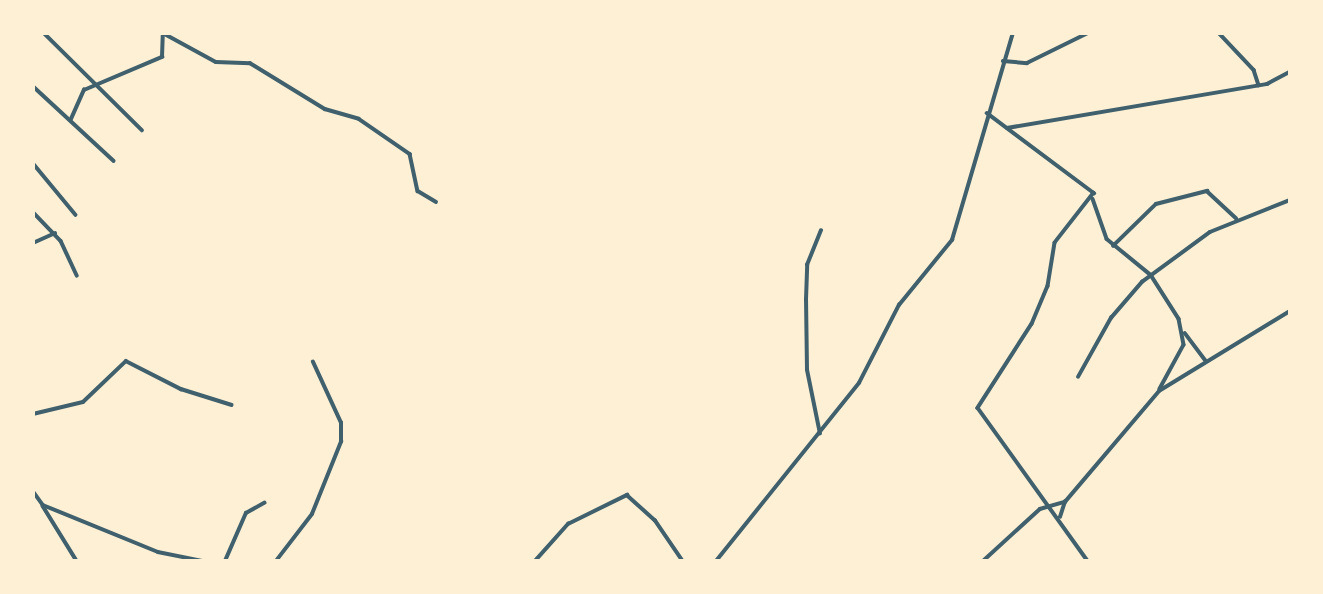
<!DOCTYPE html>
<html>
<head>
<meta charset="utf-8">
<style>
  body { margin:0 }
  #map { position:relative; width:1323px; height:594px; overflow:hidden; background:#fdf0d5; font-family:"DM Sans",sans-serif }
  div>[style] { position:absolute }
  .minor>* { height:3.5px; margin:-1.75px; padding:0 1.75px; transform-origin:1.75px; border-radius:1.75px; background:#3f606c }
  span { translate:-50% -50%; white-space:nowrap; text-align:center; line-height:1.15; -webkit-text-stroke:6px #fdf0d5; paint-order:stroke }
  .frame { position:absolute; inset:0; border:35px solid #fdf0d5; pointer-events:none }
</style>
</head>
<body>
<div id="map">
  <div class="minor">
    <div style="left:44px;top:33px;width:138px;rotate:44.7deg"></div>
    <div style="left:163px;top:33px;width:60px;rotate:28.7deg"></div>
    <div style="left:216px;top:62px;width:34px;rotate:2deg"></div>
    <div style="left:250px;top:63px;width:88px;rotate:31.5deg"></div>
    <div style="left:325px;top:109px;width:35px;rotate:16deg"></div>
    <div style="left:359px;top:119px;width:62px;rotate:34.5deg"></div>
    <div style="left:410px;top:154px;width:38px;rotate:78deg"></div>
    <div style="left:418px;top:191px;width:21px;rotate:31deg"></div>
    <div style="left:1219px;top:33px;width:51px;rotate:46.6deg"></div>
    <div style="left:1254px;top:70px;width:16px;rotate:72deg"></div>
    <div style="left:1003px;top:61px;width:24px;rotate:5deg"></div>
    <div style="left:1027px;top:63px;width:68px;rotate:-26.2deg"></div>
    <div style="left:33px;top:86px;width:110px;rotate:42.8deg"></div>
    <div style="left:987px;top:113px;width:134px;rotate:36.8deg"></div>
    <div style="left:1094px;top:193px;width:63px;rotate:128deg"></div>
    <div style="left:1055px;top:243px;width:44px;rotate:99.2deg"></div>
    <div style="left:1048px;top:286px;width:41px;rotate:112.8deg"></div>
    <div style="left:1032px;top:324px;width:100px;rotate:122.7deg"></div>
    <div style="left:978px;top:408px;width:188px;rotate:54.3deg"></div>
    <div style="left:71px;top:119px;width:32px;rotate:-66deg"></div>
    <div style="left:84px;top:90px;width:85px;rotate:-22.9deg"></div>
    <div style="left:162px;top:57px;width:24px;rotate:-88deg"></div>
    <div style="left:1007px;top:128px;width:264px;rotate:-9.6deg"></div>
    <div style="left:1267px;top:84px;width:26px;rotate:-28deg"></div>
    <div style="left:33px;top:163px;width:67px;rotate:50.4deg"></div>
    <div style="left:1093px;top:199px;width:42px;rotate:70.7deg"></div>
    <div style="left:1107px;top:239px;width:57px;rotate:39.3deg"></div>
    <div style="left:1151px;top:275px;width:52px;rotate:57.5deg"></div>
    <div style="left:1179px;top:319px;width:26px;rotate:79deg"></div>
    <div style="left:1184px;top:345px;width:50px;rotate:118.6deg"></div>
    <div style="left:33px;top:212px;width:40px;rotate:46deg"></div>
    <div style="left:61px;top:241px;width:38px;rotate:65deg"></div>
    <div style="left:33px;top:243px;width:24px;rotate:-24deg"></div>
    <div style="left:1113px;top:246px;width:60px;rotate:-44.3deg"></div>
    <div style="left:1156px;top:204px;width:53px;rotate:-14.3deg"></div>
    <div style="left:1207px;top:191px;width:40px;rotate:43deg"></div>
    <div style="left:1185px;top:333px;width:34px;rotate:53deg"></div>
    <div style="left:1078px;top:377px;width:68px;rotate:-60.8deg"></div>
    <div style="left:1111px;top:318px;width:48px;rotate:-49.3deg"></div>
    <div style="left:1142px;top:282px;width:84px;rotate:-36.3deg"></div>
    <div style="left:1210px;top:232px;width:86px;rotate:-21.8deg"></div>
    <div style="left:33px;top:414px;width:51px;rotate:-13.5deg"></div>
    <div style="left:83px;top:402px;width:59px;rotate:-43.6deg"></div>
    <div style="left:126px;top:361px;width:62px;rotate:27deg"></div>
    <div style="left:181px;top:389px;width:53px;rotate:17.4deg"></div>
    <div style="left:820px;top:434px;width:65px;rotate:-101.5deg"></div>
    <div style="left:807px;top:370px;width:70px;rotate:-90.8deg"></div>
    <div style="left:806px;top:300px;width:35px;rotate:-88deg"></div>
    <div style="left:807px;top:265px;width:37px;rotate:-68deg"></div>
    <div style="left:33px;top:491px;width:17px;rotate:54deg"></div>
    <div style="left:43px;top:505px;width:124px;rotate:22.2deg"></div>
    <div style="left:158px;top:552px;width:46px;rotate:11.3deg"></div>
    <div style="left:43px;top:506px;width:65px;rotate:58.3deg"></div>
    <div style="left:1060px;top:517px;width:16px;rotate:-72deg"></div>
    <div style="left:1065px;top:502px;width:145px;rotate:-49.7deg"></div>
    <div style="left:1159px;top:391px;width:153px;rotate:-31.4deg"></div>
    <div style="left:225px;top:561px;width:52px;rotate:-66.4deg"></div>
    <div style="left:246px;top:513px;width:21px;rotate:-29deg"></div>
    <div style="left:276px;top:561px;width:59px;rotate:-52.5deg"></div>
    <div style="left:312px;top:514px;width:78px;rotate:-68.1deg"></div>
    <div style="left:341px;top:442px;width:19px;rotate:-90deg"></div>
    <div style="left:341px;top:423px;width:67px;rotate:-114.7deg"></div>
    <div style="left:535px;top:561px;width:50px;rotate:-48.3deg"></div>
    <div style="left:568px;top:524px;width:66px;rotate:-26.2deg"></div>
    <div style="left:627px;top:495px;width:38px;rotate:42deg"></div>
    <div style="left:655px;top:520px;width:50px;rotate:55.7deg"></div>
    <div style="left:716px;top:561px;width:228px;rotate:-51.2deg"></div>
    <div style="left:859px;top:383px;width:88px;rotate:-62.9deg"></div>
    <div style="left:899px;top:305px;width:84px;rotate:-50.8deg"></div>
    <div style="left:952px;top:240px;width:216px;rotate:-73.6deg"></div>
    <div style="left:983px;top:561px;width:77px;rotate:-42.4deg"></div>
    <div style="left:1040px;top:509px;width:26px;rotate:-16deg"></div>
  </div>
  <div class="frame"></div>
</div>
</body>
</html>
